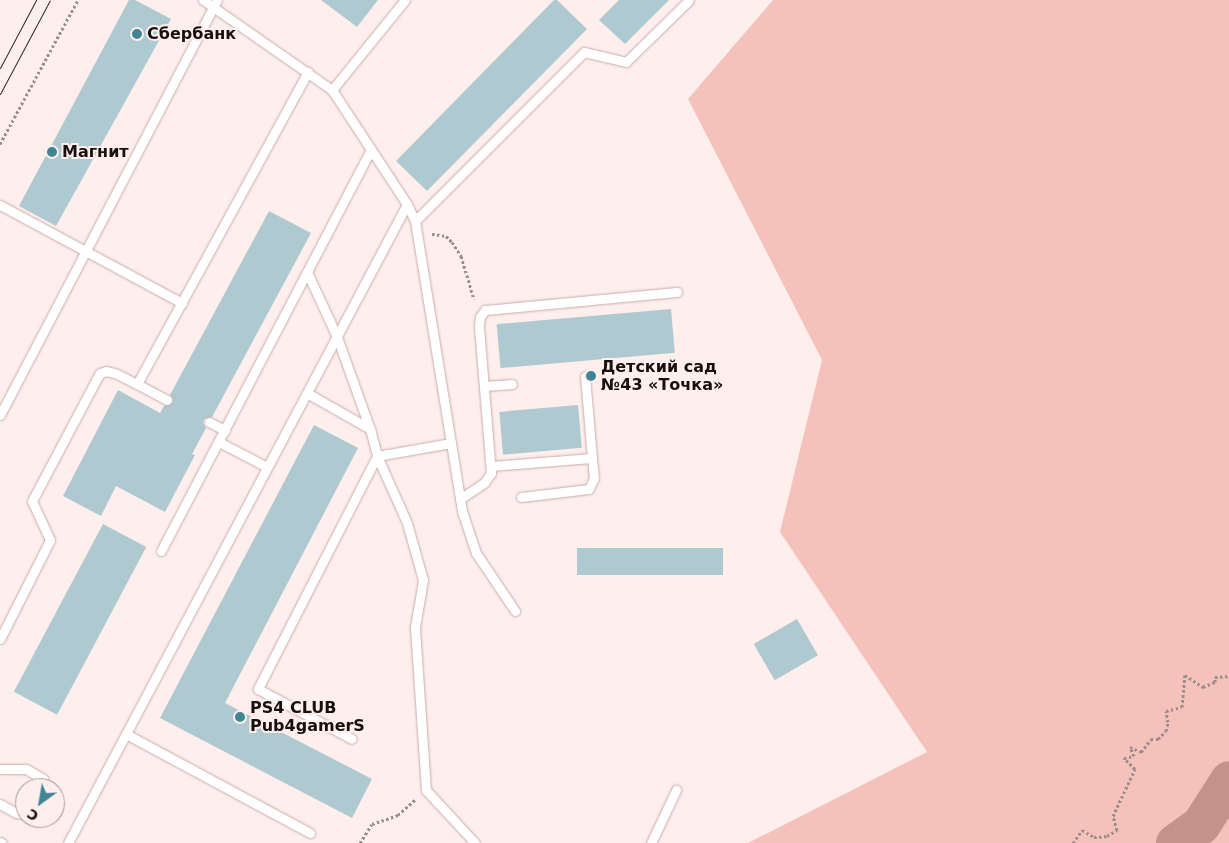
<!DOCTYPE html>
<html>
<head>
<meta charset="utf-8">
<style>
  body { margin:0 }
  #map { position:relative; width:1229px; height:843px; overflow:hidden; background:#feeeec; font-family:"DejaVu Sans",sans-serif }
  div>[style] { position:absolute }
  .green>* { inset:0; background:#f5c2bb }
  .river>* { height:39px; margin:-19.5px; padding:0 19.5px; transform-origin:19.5px; border-radius:19.5px; background:#c5918b }
  .building>* { inset:0; background:#afc9d0; transform-origin:0 0 }
  .path>* { height:3px; margin-top:-1.5px; transform-origin:0; background:repeating-linear-gradient(90deg,#9a8d8c 0 2.5px,transparent 0 5px) }
  .roads { filter:drop-shadow(0 0 1px #c6adaa) drop-shadow(0 0 1px #c6adaa) }
  .lane>* { height:9px; margin:-4.5px; padding:0 4.5px; transform-origin:4.5px; border-radius:4.5px; background:#fff }
  .tram>* { height:1px; margin:-0.5px; padding:0 0.5px; transform-origin:0.5px; border-radius:0.5px; background:#2f2625 }
  .dots>* { width:14px; height:14px; translate:-50% -50%; box-sizing:border-box; border:2px solid #feeeec; border-radius:50% }
  span { translate:-50% -50%; white-space:nowrap; text-align:center; line-height:1.15; -webkit-text-stroke:4px #feeeec; paint-order:stroke }
  .poi-label { font-size:16px; color:#18100f; font-weight:700 }
  .left { translate:0 -50%; text-align:left }
  .north { position:absolute; left:15px; top:778px; width:50px; height:50px; box-sizing:border-box; background:#feeeec; border:1px solid #a29594; border-radius:50%; rotate:212deg; font-size:14px; font-weight:700; line-height:20px; text-align:center; color:#18100f }
  .north::after { content:''; display:block; margin:auto; width:18px; height:22px; background:#418594; clip-path:polygon(50% 0,100% 100%,50% 72%,0 100%) }
</style>
</head>
<body>
<div id="map">
  <div class="green">
    <div style="clip-path:polygon(773px 0,1229px 0,1229px 843px,748px 843px,927px 752px,780px 532px,822px 360px,688px 99px)"></div>
  </div>
  <div class="river">
    <div style="left:1175px;top:843px;width:32px;rotate:-36deg"></div>
    <div style="left:1201px;top:824px;width:52px;rotate:-57.5deg"></div>
  </div>
  <div class="building">
    <div style="clip-path:polygon(129px 0,135px 0,171px 19px,56px 226px,19px 206px)"></div>
    <div style="clip-path:polygon(321px 0,378px 0,357px 27px)"></div>
    <div style="clip-path:polygon(554px 0,557px 0,587px 29px,427px 191px,396px 161px)"></div>
    <div style="clip-path:polygon(619px 0,669px 0,625px 44px,599px 20px)"></div>
    <div style="clip-path:polygon(269px 211px,311px 233px,212px 417px,204px 419px,203px 423px,206px 428px,192px 454px,195px 455px,165px 512px,116px 486px,101px 516px,63px 496px,118px 390px,160px 413px,164px 406px,172px 403px,173px 399px,170px 395px)"></div>
    <div style="left:671px;top:309px;width:44px;height:175px;rotate:85deg"></div>
    <div style="left:578px;top:405px;width:43px;height:79px;rotate:85deg"></div>
    <div style="clip-path:polygon(314px 425px,358px 448px,225px 703px,372px 779px,352px 818px,160px 718px)"></div>
    <div style="left:103px;top:524px;width:49px;height:190px;rotate:28deg"></div>
    <div style="left:577px;top:548px;width:146px;height:27px"></div>
    <div style="left:797px;top:619px;width:42px;height:50px;rotate:60deg"></div>
  </div>
  <div class="path">
    <div style="left:0;top:144px;width:164px;rotate:-61.6deg"></div>
    <div style="left:432px;top:234px;width:14px;rotate:8deg"></div>
    <div style="left:446px;top:236px;width:8px;rotate:45deg"></div>
    <div style="left:452px;top:242px;width:17px;rotate:57deg"></div>
    <div style="left:461px;top:256px;width:45px;rotate:73.2deg"></div>
    <div style="left:360px;top:843px;width:22px;rotate:-58deg"></div>
    <div style="left:372px;top:824px;width:28px;rotate:-19deg"></div>
    <div style="left:398px;top:815px;width:24px;rotate:-42deg"></div>
    <div style="left:1073px;top:843px;width:16px;rotate:-55deg"></div>
    <div style="left:1082px;top:830px;width:14px;rotate:30deg"></div>
    <div style="left:1094px;top:837px;width:13px;rotate:-4deg"></div>
    <div style="left:1107px;top:836px;width:12px;rotate:-31deg"></div>
    <div style="left:1117px;top:830px;width:15px;rotate:-106deg"></div>
    <div style="left:1113px;top:816px;width:52px;rotate:-64.9deg"></div>
    <div style="left:1135px;top:769px;width:16px;rotate:-135deg"></div>
    <div style="left:1124px;top:758px;width:10px;rotate:-11deg"></div>
    <div style="left:1134px;top:756px;width:10px;rotate:-114deg"></div>
    <div style="left:1130px;top:747px;width:12px;rotate:24deg"></div>
    <div style="left:1141px;top:752px;width:16px;rotate:-52deg"></div>
    <div style="left:1151px;top:739px;width:7px"></div>
    <div style="left:1158px;top:739px;width:11px;rotate:-45deg"></div>
    <div style="left:1166px;top:731px;width:9px;rotate:-77deg"></div>
    <div style="left:1168px;top:722px;width:11px;rotate:-100deg"></div>
    <div style="left:1166px;top:711px;width:16px;rotate:-14deg"></div>
    <div style="left:1182px;top:707px;width:32px;rotate:-85deg"></div>
    <div style="left:1185px;top:675px;width:22px;rotate:34deg"></div>
    <div style="left:1203px;top:687px;width:13px;rotate:-23deg"></div>
    <div style="left:1215px;top:682px;width:5px;rotate:-90deg"></div>
    <div style="left:1215px;top:677px;width:14px;rotate:-4deg"></div>
  </div>
  <div class="roads">
    <div class="lane">
      <div style="left:203px;top:0;width:157px;rotate:34.9deg"></div>
      <div style="left:332px;top:90px;width:136px;rotate:56.7deg"></div>
      <div style="left:407px;top:204px;width:19px;rotate:65deg"></div>
      <div style="left:415px;top:221px;width:225px;rotate:80.8deg"></div>
      <div style="left:332px;top:90px;width:116px;rotate:-51deg"></div>
      <div style="left:0;top:205px;width:207px;rotate:28.3deg"></div>
      <div style="left:415px;top:221px;width:239px;rotate:-45deg"></div>
      <div style="left:584px;top:52px;width:43px;rotate:13.4deg"></div>
      <div style="left:626px;top:62px;width:88px;rotate:-44.5deg"></div>
      <div style="left:307px;top:272px;width:72px;rotate:65.2deg"></div>
      <div style="left:337px;top:337px;width:98px;rotate:70.3deg"></div>
      <div style="left:137px;top:384px;width:34px;rotate:28deg"></div>
      <div style="left:484px;top:386px;width:28px;rotate:-4deg"></div>
      <div style="left:307px;top:393px;width:73px;rotate:29.7deg"></div>
      <div style="left:370px;top:429px;width:28px;rotate:75deg"></div>
      <div style="left:377px;top:456px;width:262px;rotate:117.1deg"></div>
      <div style="left:258px;top:689px;width:106px;rotate:28deg"></div>
      <div style="left:0;top:415px;width:468px;rotate:-62.4deg"></div>
      <div style="left:209px;top:422px;width:18px;rotate:27deg"></div>
      <div style="left:219px;top:442px;width:54px;rotate:27.5deg"></div>
      <div style="left:491px;top:466px;width:101px;rotate:-4.5deg"></div>
      <div style="left:592px;top:458px;width:82px;rotate:-94.9deg"></div>
      <div style="left:521px;top:497px;width:68px;rotate:-6.7deg"></div>
      <div style="left:589px;top:489px;width:12px;rotate:-66deg"></div>
      <div style="left:594px;top:478px;width:20px;rotate:-96deg"></div>
      <div style="left:460px;top:499px;width:29px;rotate:-34deg"></div>
      <div style="left:484px;top:483px;width:12px;rotate:-55deg"></div>
      <div style="left:491px;top:473px;width:147px;rotate:-94.7deg"></div>
      <div style="left:479px;top:326px;width:9px;rotate:-84deg"></div>
      <div style="left:480px;top:317px;width:9px;rotate:-54deg"></div>
      <div style="left:485px;top:310px;width:193px;rotate:-5.4deg"></div>
      <div style="left:161px;top:551px;width:453px;rotate:-62.4deg"></div>
      <div style="left:0;top:639px;width:111px;rotate:-63.2deg"></div>
      <div style="left:50px;top:540px;width:43px;rotate:-114.8deg"></div>
      <div style="left:32px;top:501px;width:137px;rotate:-62.1deg"></div>
      <div style="left:96px;top:380px;width:8px;rotate:-60deg"></div>
      <div style="left:100px;top:373px;width:6px;rotate:-18deg"></div>
      <div style="left:106px;top:371px;width:9px;rotate:13deg"></div>
      <div style="left:115px;top:373px;width:25px;rotate:27deg"></div>
      <div style="left:137px;top:384px;width:356px;rotate:-61.3deg"></div>
      <div style="left:126px;top:734px;width:209px;rotate:28.3deg"></div>
      <div style="left:0;top:769px;width:26px"></div>
      <div style="left:26px;top:769px;width:20px;rotate:30deg"></div>
      <div style="left:43px;top:779px;width:9px;rotate:103deg"></div>
      <div style="left:0;top:804px;width:18px;rotate:29deg"></div>
      <div style="left:16px;top:813px;width:9px;rotate:6deg"></div>
      <div style="left:0;top:842px;width:2px;rotate:27deg"></div>
      <div style="left:68px;top:843px;width:723px;rotate:-62.05deg"></div>
      <div style="left:475px;top:843px;width:72px;rotate:-132.8deg"></div>
      <div style="left:426px;top:790px;width:163px;rotate:-93.9deg"></div>
      <div style="left:415px;top:627px;width:48px;rotate:-80.3deg"></div>
      <div style="left:423px;top:580px;width:59px;rotate:-105.7deg"></div>
      <div style="left:407px;top:523px;width:73px;rotate:-114.1deg"></div>
      <div style="left:377px;top:456px;width:75px;rotate:-10deg"></div>
      <div style="left:451px;top:443px;width:69px;rotate:80.8deg"></div>
      <div style="left:462px;top:511px;width:44px;rotate:71.6deg"></div>
      <div style="left:476px;top:553px;width:70px;rotate:56.1deg"></div>
      <div style="left:651px;top:843px;width:59px;rotate:-64.7deg"></div>
    </div>
  </div>
  <div class="tram">
    <div style="left:0;top:68px;width:77px;rotate:-62.1deg"></div>
    <div style="left:0;top:94px;width:106px;rotate:-62deg"></div>
  </div>
  <div class="dots">
    <div style="left:137px;top:34px;background:#418594"></div>
    <div style="left:52px;top:152px;background:#418594"></div>
    <div style="left:591px;top:376px;background:#418594"></div>
    <div style="left:240px;top:717px;background:#418594"></div>
  </div>
  <div class="poi-label">
    <span class="left" style="left:147px;top:34px">Сбербанк</span>
    <span class="left" style="left:62px;top:152px">Магнит</span>
    <span class="left" style="left:601px;top:376px">Детский сад<br>№43 «Точка»</span>
    <span class="left" style="left:250px;top:717px">PS4 CLUB<br>Pub4gamerS</span>
  </div>
  <div class="north">С</div>
</div>
</body>
</html>
